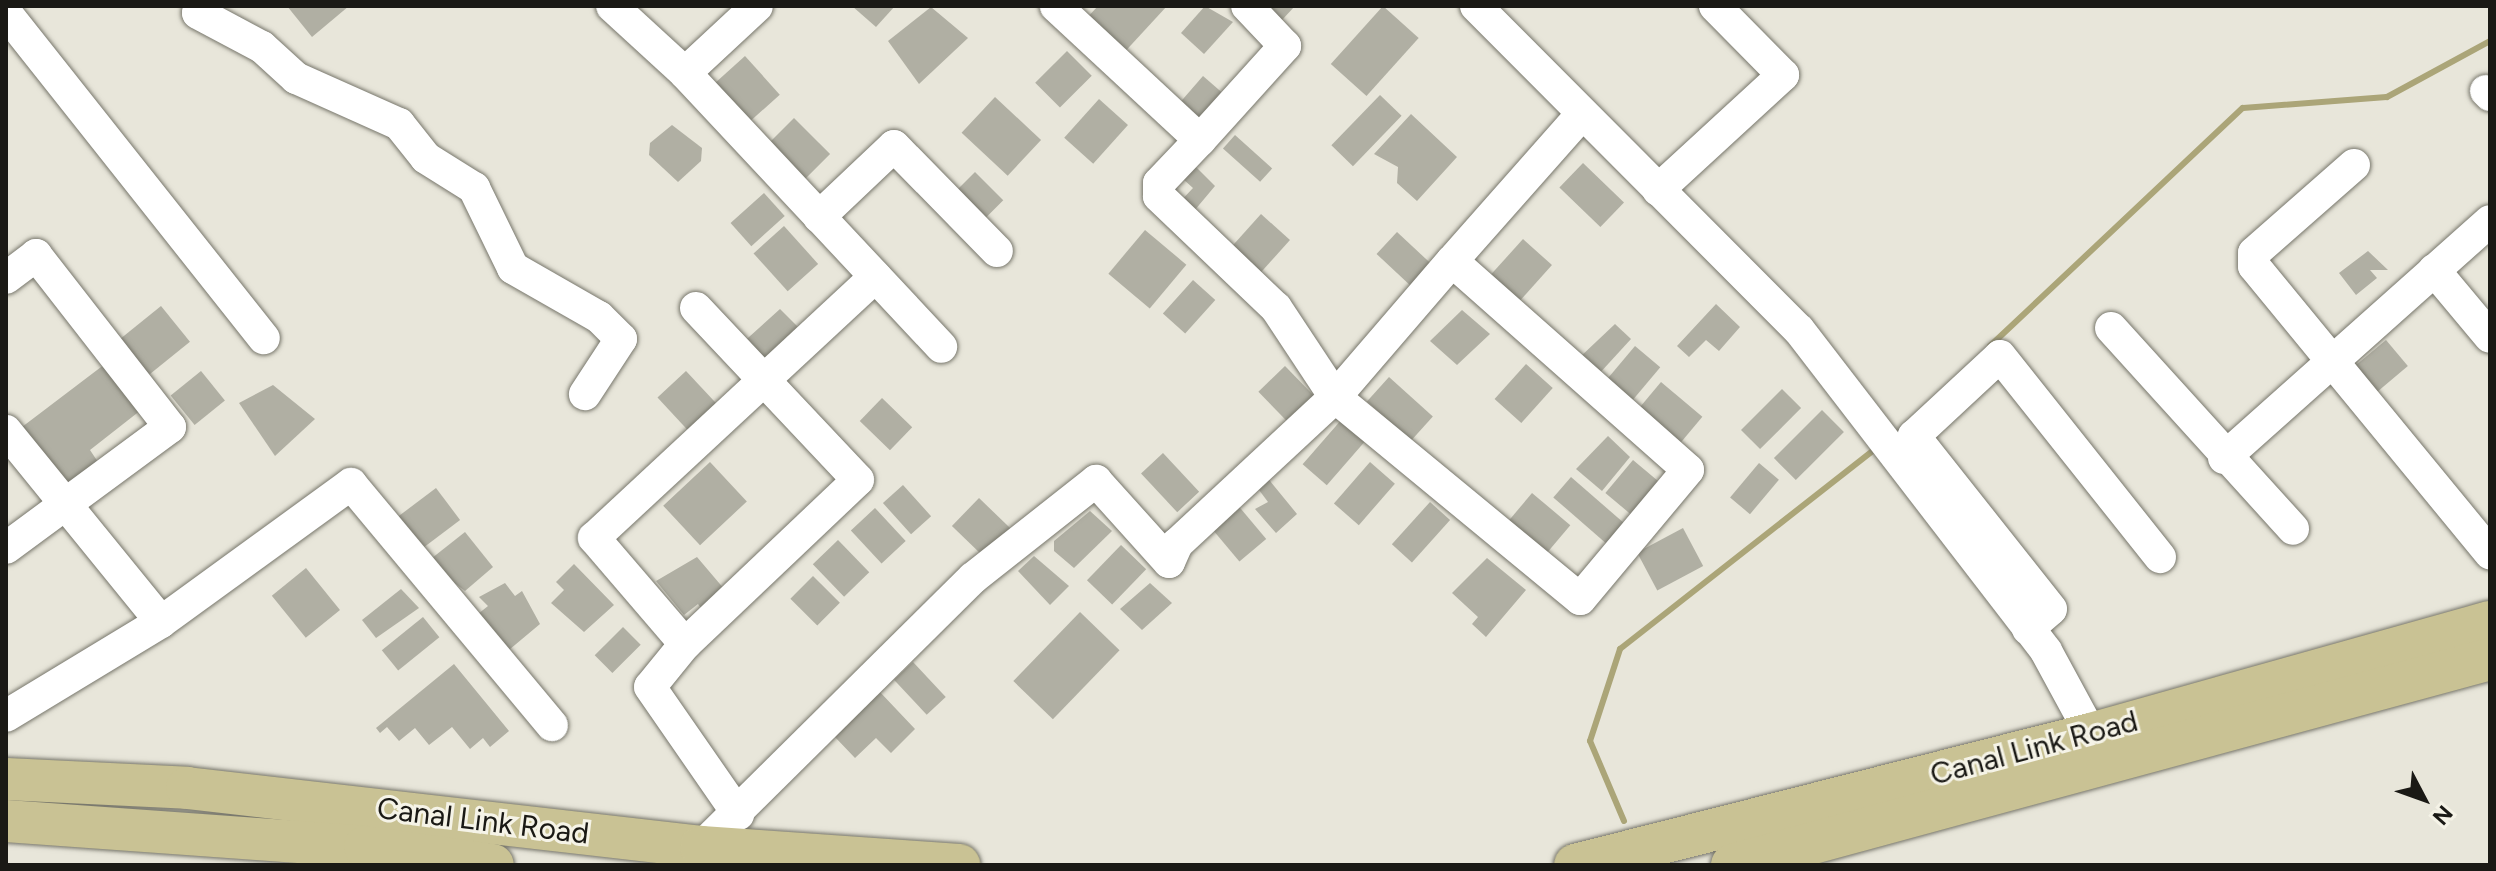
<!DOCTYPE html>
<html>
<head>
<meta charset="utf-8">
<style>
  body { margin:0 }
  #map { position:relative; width:2496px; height:871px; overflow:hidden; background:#e8e6da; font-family:Figtree,sans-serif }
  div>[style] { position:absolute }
  .stream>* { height:6px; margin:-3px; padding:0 3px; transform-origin:3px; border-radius:3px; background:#aba578 }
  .building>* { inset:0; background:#b0afa3; transform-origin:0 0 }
  .roads { filter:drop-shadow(0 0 2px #77766b) drop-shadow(0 0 2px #77766b) }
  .minor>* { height:32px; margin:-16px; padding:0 16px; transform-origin:16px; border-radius:16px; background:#fff }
  .major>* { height:42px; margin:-21px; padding:0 21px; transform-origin:21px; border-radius:21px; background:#c9c294 }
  span { translate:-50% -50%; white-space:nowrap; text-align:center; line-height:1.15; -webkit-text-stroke:6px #f5f3e7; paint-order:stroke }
  .street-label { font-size:30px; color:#1a1915 }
  .frame { position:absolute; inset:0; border:8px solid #1a1915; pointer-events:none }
  .north { position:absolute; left:2384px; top:759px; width:80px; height:80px; -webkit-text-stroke:6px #f5f3e7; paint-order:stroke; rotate:131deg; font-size:22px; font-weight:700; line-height:32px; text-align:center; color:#1a1915 }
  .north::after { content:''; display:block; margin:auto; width:28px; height:36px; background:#1a1915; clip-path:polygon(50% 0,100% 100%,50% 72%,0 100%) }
</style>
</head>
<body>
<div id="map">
  <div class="stream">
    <div style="left:1990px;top:346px;width:347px;rotate:-43.3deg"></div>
    <div style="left:2243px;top:108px;width:144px;rotate:-4.4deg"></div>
    <div style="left:2387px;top:97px;width:117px;rotate:-28.5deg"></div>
    <div style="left:1624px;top:821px;width:87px;rotate:-113deg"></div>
    <div style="left:1590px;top:741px;width:97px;rotate:-71.9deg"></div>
    <div style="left:1620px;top:649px;width:328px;rotate:-38.1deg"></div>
  </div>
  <div class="building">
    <div style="clip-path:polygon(287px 6px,349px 6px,312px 37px)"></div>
    <div style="clip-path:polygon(852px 6px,895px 6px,876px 27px)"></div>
    <div style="clip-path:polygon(1098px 6px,1167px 6px,1120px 57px,1083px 22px)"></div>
    <div style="clip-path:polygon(1205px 6px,1233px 22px,1204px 54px,1181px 33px)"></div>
    <div style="clip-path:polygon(1267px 6px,1295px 6px,1282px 20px)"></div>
    <div style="left:1383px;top:6px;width:48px;height:78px;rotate:42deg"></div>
    <div style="clip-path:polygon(931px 7px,968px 38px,919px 84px,888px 41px)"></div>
    <div style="left:1067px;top:51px;width:35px;height:45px;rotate:45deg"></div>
    <div style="left:745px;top:56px;width:52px;height:47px;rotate:48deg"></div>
    <div style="left:1203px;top:76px;width:29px;height:39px;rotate:41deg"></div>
    <div style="left:1380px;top:95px;width:30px;height:70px;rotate:44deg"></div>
    <div style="left:995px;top:97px;width:63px;height:49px;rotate:43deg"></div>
    <div style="left:1099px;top:99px;width:39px;height:52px;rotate:42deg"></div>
    <div style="clip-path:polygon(1411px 114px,1457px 157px,1417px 201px,1397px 183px,1398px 167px,1374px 154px)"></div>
    <div style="left:794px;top:118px;width:51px;height:46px;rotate:45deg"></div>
    <div style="clip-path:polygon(672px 125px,702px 148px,701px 161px,678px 182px,649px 155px,650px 143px)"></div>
    <div style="left:1235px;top:135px;width:50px;height:18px;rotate:42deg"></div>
    <div style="left:1583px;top:163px;width:57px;height:34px;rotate:44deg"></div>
    <div style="clip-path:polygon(1195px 166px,1215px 186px,1189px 217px,1176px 206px,1193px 188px,1183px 179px)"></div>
    <div style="left:975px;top:172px;width:40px;height:34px;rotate:45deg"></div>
    <div style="left:764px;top:193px;width:31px;height:45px;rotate:48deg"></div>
    <div style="left:1261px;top:214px;width:39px;height:49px;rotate:42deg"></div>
    <div style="left:784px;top:226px;width:51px;height:41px;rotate:48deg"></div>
    <div style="left:1145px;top:230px;width:54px;height:57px;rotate:40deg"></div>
    <div style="left:1397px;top:232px;width:47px;height:30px;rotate:43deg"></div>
    <div style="left:1523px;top:239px;width:39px;height:56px;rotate:42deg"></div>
    <div style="clip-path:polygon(2368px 251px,2388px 270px,2370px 270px,2377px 278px,2356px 295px,2339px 273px)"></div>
    <div style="left:1193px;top:280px;width:30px;height:45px;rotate:42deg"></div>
    <div style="clip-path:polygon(1716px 304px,1740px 327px,1719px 351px,1706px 340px,1689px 357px,1677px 346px)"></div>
    <div style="left:161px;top:306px;width:46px;height:55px;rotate:51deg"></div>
    <div style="clip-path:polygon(780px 309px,798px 327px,786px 338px,793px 346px,766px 369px,739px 346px)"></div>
    <div style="clip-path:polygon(1462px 310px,1490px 334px,1457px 365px,1430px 341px)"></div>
    <div style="clip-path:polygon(1615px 324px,1631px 339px,1598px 375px,1579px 358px)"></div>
    <div style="left:2386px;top:340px;width:34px;height:48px;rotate:50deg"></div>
    <div style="left:1635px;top:346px;width:33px;height:52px;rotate:40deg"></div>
    <div style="clip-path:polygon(105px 364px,141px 410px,90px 450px,100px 465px,71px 488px,22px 427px)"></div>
    <div style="left:1526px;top:364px;width:36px;height:47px;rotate:42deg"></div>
    <div style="left:1285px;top:366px;width:45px;height:37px;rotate:46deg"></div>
    <div style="left:201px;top:371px;width:38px;height:39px;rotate:51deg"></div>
    <div style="left:686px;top:371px;width:50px;height:39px;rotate:47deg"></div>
    <div style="left:1389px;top:377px;width:59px;height:33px;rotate:42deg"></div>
    <div style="left:1661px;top:382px;width:54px;height:43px;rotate:40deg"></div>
    <div style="clip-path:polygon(273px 385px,315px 419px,275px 456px,239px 403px)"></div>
    <div style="left:1782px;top:389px;width:27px;height:58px;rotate:45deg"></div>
    <div style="left:882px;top:398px;width:42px;height:32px;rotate:44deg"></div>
    <div style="left:1822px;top:410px;width:31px;height:68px;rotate:45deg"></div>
    <div style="left:1342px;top:419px;width:32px;height:60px;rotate:41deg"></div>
    <div style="clip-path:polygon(1608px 436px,1630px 457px,1602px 491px,1576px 469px)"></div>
    <div style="left:1163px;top:453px;width:53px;height:30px;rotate:47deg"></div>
    <div style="left:1633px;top:460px;width:35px;height:43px;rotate:40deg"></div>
    <div style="left:710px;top:462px;width:54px;height:64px;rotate:47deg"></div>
    <div style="left:1370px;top:462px;width:33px;height:55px;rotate:41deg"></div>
    <div style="left:1759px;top:463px;width:26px;height:45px;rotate:40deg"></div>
    <div style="clip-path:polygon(1266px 476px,1297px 514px,1276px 533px,1255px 509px,1268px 502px,1256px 486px)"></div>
    <div style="left:1571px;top:477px;width:77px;height:27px;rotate:41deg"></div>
    <div style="left:903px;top:485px;width:42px;height:27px;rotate:48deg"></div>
    <div style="left:436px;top:488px;width:40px;height:49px;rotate:53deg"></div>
    <div style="left:1532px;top:493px;width:50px;height:45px;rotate:40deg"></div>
    <div style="left:979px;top:498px;width:49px;height:39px;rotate:44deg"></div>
    <div style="left:1430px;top:502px;width:27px;height:57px;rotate:42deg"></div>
    <div style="left:1236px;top:503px;width:47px;height:35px;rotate:50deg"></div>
    <div style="left:875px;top:508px;width:45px;height:33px;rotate:47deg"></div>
    <div style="clip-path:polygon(1090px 511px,1112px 531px,1074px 568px,1054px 551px,1054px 541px)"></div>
    <div style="left:1683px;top:528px;width:43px;height:52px;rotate:62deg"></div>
    <div style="clip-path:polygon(465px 532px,493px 567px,465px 591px,427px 562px)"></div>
    <div style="left:838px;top:540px;width:45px;height:35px;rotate:46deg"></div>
    <div style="left:1121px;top:545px;width:35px;height:49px;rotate:44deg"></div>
    <div style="clip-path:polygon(1034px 556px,1069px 586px,1050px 605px,1018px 571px)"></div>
    <div style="clip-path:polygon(697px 557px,725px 590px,703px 611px,698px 604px,684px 615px,656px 581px)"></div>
    <div style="clip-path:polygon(1487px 558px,1526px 590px,1486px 637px,1472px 624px,1478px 617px,1452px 593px)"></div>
    <div style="clip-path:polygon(574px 564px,614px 605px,584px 632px,551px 603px,564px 590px,556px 582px)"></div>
    <div style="left:306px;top:568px;width:54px;height:44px;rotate:51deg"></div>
    <div style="left:813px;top:576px;width:38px;height:32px;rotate:45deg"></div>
    <div style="clip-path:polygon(505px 583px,515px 596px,522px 591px,540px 624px,503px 655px,473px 618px,488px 606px,479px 597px)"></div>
    <div style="clip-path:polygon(1150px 583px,1172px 603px,1142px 630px,1120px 609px)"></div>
    <div style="clip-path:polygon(401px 589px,419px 608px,376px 638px,362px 620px)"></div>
    <div style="left:1080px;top:612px;width:55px;height:96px;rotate:44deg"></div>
    <div style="left:423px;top:617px;width:26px;height:53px;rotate:51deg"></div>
    <div style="left:623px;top:627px;width:25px;height:40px;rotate:45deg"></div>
    <div style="left:913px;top:662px;width:48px;height:26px;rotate:47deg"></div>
    <div style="clip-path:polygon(454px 664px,509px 731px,490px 747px,483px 738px,470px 749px,452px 727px,429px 745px,415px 728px,399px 741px,387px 727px,380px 733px,376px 728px)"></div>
    <div style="clip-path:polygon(879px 691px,915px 729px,891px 753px,876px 738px,855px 758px,834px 736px)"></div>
  </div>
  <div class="roads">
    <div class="minor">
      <div style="left:200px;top:6px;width:7px;rotate:106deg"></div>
      <div style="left:198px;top:13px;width:72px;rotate:28deg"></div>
      <div style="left:262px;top:47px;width:46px;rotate:42.4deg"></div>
      <div style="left:296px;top:78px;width:113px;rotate:24.1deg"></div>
      <div style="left:399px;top:124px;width:43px;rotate:51.5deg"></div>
      <div style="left:426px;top:158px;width:57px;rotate:32deg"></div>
      <div style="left:474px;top:188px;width:89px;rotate:64deg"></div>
      <div style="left:513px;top:268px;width:99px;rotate:29.7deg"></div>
      <div style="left:599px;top:317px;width:31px;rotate:45deg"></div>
      <div style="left:621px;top:339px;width:66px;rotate:123.2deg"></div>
      <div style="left:612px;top:6px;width:99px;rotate:42.5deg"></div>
      <div style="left:685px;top:73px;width:375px;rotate:46.9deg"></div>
      <div style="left:1476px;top:6px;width:457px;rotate:45.1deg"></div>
      <div style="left:1799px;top:330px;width:405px;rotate:52.4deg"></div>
      <div style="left:2046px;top:651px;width:94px;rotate:61.5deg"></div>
      <div style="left:6px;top:13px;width:415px;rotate:51.6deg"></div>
      <div style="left:685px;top:73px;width:98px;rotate:-42.9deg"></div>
      <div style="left:2486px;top:91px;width:6px;rotate:45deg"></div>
      <div style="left:1200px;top:140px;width:127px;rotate:-47.9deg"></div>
      <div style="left:1285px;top:46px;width:55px;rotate:-133.5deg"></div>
      <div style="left:2354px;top:165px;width:133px;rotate:138.7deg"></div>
      <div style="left:2254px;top:253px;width:13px;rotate:90deg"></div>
      <div style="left:2254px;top:266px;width:372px;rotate:50.6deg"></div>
      <div style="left:1658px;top:190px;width:170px;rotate:-42.6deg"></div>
      <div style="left:1783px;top:75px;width:97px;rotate:-134.6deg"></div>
      <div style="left:819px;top:217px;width:103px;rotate:-43.4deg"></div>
      <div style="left:894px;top:146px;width:147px;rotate:45.6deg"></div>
      <div style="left:1452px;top:261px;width:196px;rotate:-48.5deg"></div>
      <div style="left:2434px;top:270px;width:87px;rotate:50.1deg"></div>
      <div style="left:6px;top:278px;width:38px;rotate:-37deg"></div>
      <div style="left:36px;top:255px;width:218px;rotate:52.1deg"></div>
      <div style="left:170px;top:427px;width:204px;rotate:143.6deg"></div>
      <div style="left:696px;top:308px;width:236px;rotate:46.7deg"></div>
      <div style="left:858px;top:480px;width:238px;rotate:136.5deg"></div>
      <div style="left:685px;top:644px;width:55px;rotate:129.1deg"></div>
      <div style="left:650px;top:687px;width:155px;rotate:55.3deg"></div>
      <div style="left:2111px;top:328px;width:271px;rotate:47.8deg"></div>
      <div style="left:6px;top:431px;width:246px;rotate:50.9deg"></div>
      <div style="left:161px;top:622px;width:181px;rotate:148.8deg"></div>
      <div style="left:2224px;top:458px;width:356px;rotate:-41.7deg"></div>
      <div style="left:161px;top:622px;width:235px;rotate:-36deg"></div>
      <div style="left:351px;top:484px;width:314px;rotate:50.2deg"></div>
      <div style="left:2028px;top:629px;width:30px;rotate:-41deg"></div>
      <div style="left:2051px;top:609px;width:221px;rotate:-128.4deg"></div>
      <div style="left:1914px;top:436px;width:117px;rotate:-42.9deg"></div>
      <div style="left:2000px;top:356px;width:257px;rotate:51.5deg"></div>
      <div style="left:685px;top:644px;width:140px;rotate:-130.6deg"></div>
      <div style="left:594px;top:538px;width:384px;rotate:-42.9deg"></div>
      <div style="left:692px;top:856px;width:395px;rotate:-44.7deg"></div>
      <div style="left:973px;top:578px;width:157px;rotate:-38.3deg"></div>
      <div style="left:1096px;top:481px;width:109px;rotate:48deg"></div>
      <div style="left:1169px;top:562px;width:20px;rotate:-66deg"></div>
      <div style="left:1177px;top:544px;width:216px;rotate:-42.9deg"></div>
      <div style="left:1335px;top:397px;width:179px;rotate:-49.3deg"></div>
      <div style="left:1452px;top:261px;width:315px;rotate:41.5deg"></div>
      <div style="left:1688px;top:470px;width:168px;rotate:129.9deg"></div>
      <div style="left:1580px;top:599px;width:318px;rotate:-140.5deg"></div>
      <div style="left:1335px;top:397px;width:107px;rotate:-123.5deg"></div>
      <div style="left:1276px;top:308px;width:162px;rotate:-136.3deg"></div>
      <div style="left:1159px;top:196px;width:13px;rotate:-90deg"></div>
      <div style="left:1159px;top:183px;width:59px;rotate:-46.4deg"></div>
      <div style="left:1200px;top:140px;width:197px;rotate:-137.1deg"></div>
    </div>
    <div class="major">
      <div style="left:6px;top:779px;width:181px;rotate:2.8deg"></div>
      <div style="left:187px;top:788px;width:517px;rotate:6.55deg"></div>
      <div style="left:701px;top:847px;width:259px;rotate:4deg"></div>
      <div style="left:6px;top:821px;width:360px;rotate:4.1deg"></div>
      <div style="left:365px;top:847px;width:129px;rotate:8deg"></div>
      <div style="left:1575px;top:865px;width:532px;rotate:-14.25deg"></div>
      <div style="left:2091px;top:734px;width:414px;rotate:-15.7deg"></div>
      <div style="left:1732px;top:865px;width:785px;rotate:-15.2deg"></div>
    </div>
  </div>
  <div class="street-label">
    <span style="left:2034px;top:748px;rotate:-15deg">Canal Link Road</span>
    <span style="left:483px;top:821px;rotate:7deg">Canal Link Road</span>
  </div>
  <div class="frame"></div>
  <div class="north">N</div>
</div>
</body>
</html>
